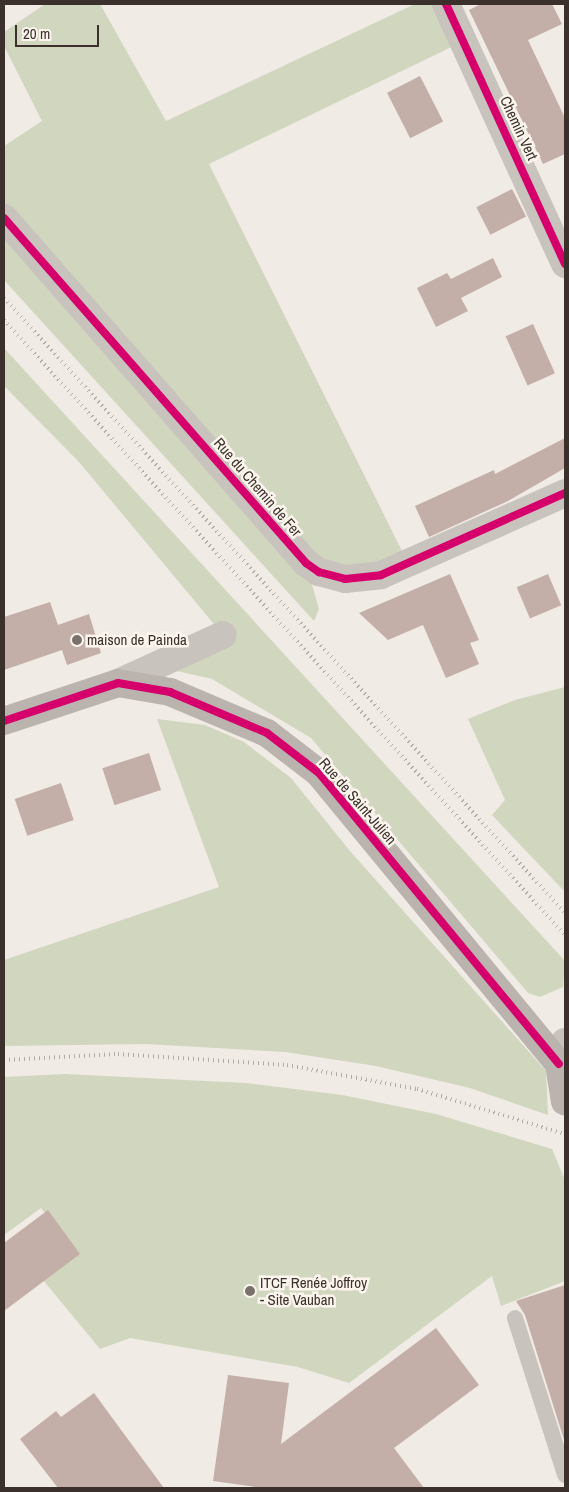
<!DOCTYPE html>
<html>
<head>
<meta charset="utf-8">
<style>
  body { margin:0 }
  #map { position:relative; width:569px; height:1492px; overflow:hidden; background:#f0ebe5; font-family:"Archivo Narrow",sans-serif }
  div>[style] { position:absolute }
  .green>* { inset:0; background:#d1d6bf }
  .building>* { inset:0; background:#c3afa7; transform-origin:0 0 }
  .lane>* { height:16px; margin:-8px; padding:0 8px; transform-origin:8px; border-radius:8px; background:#c9c3be }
  .street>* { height:28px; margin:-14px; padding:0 14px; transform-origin:14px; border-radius:14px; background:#c9c3be }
  .secondary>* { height:28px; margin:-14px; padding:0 14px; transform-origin:14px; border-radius:14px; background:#bab3ae }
  .rail>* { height:4px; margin-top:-2px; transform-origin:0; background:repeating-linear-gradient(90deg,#b1aca8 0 1px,transparent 0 5px) }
  .cycleway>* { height:8px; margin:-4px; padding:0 4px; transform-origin:4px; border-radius:4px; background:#d6006c }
  .dots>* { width:14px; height:14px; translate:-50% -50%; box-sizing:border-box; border:2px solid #fbf5ee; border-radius:50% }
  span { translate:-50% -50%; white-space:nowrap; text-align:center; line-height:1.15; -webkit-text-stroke:5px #fbf5ee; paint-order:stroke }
  .street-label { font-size:15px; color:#3b302b }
  .poi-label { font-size:15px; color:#3b302b }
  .left { translate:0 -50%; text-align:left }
  .frame { position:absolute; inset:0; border:5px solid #3b302b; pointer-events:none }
  .scale { position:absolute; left:15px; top:25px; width:84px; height:22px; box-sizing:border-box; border:2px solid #3b302b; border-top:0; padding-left:6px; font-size:15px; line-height:18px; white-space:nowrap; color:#3b302b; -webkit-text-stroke:4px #fbf5ee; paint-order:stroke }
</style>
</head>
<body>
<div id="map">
  <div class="green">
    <div style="clip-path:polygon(45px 4px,100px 4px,166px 121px,415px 4px,446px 4px,464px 41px,209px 164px,408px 563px,381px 575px,306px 564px,319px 609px,314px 621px,4px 280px,4px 146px,42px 121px,4px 46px,4px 32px)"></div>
    <div style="clip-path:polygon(4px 348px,565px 961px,563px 987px,540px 997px,528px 993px,311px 738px,212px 679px,155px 666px,223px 635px,79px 462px,4px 386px)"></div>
    <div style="clip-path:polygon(565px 687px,565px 892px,492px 815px,505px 800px,468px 719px,515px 700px)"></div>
    <div style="clip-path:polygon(157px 719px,205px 725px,244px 742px,291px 778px,350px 851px,546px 1071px,548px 1115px,470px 1088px,376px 1066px,285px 1052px,146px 1044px,4px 1046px,4px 960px,219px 887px)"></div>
    <div style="clip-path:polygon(65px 1074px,246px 1083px,342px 1095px,436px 1114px,552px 1149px,565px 1180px,565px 1281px,501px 1306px,492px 1276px,349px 1383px,298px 1367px,130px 1338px,100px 1349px,43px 1280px,76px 1254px,41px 1208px,4px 1235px,4px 1077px)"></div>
  </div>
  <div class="building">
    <div style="clip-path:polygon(481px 4px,552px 4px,562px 24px,528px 40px,565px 118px,565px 154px,543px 164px,469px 10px)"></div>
    <div style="left:420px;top:76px;width:51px;height:37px;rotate:63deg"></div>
    <div style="left:512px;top:189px;width:31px;height:40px;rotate:63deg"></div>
    <div style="clip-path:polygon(493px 258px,502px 277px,461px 298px,468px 311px,436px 327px,417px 288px,447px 273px,451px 279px)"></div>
    <div style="left:533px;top:324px;width:54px;height:30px;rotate:66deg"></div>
    <div style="clip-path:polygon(565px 438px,565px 468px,508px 501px,429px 537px,415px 506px,494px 470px,495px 474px)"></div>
    <div style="clip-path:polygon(450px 574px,479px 640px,470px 643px,479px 664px,446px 678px,423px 625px,388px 640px,359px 613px)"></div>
    <div style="left:548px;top:574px;width:34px;height:34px;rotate:67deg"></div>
    <div style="clip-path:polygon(50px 602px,58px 625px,89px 614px,101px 653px,67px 665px,62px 650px,4px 670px,4px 617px)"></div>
    <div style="left:149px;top:753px;width:39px;height:49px;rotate:72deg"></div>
    <div style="left:61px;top:783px;width:39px;height:49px;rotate:71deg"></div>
    <div style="clip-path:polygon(48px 1210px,80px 1254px,4px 1311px,4px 1243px)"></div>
    <div style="clip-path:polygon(565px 1285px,565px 1443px,525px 1315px,516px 1301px)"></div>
    <div style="clip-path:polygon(436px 1328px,479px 1385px,394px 1448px,424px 1488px,263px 1488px,213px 1481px,228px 1375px,289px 1383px,281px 1444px)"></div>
    <div style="clip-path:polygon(94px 1393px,127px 1438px,164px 1488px,58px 1488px,20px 1439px,56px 1411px,61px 1417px)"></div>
  </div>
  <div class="lane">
    <div style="left:515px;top:1318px;width:165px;rotate:72.3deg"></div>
  </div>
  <div class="street">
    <div style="left:446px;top:4px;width:286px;rotate:65.4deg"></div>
    <div style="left:4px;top:218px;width:459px;rotate:48.8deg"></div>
    <div style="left:306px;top:563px;width:16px;rotate:35deg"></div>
    <div style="left:319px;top:572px;width:27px;rotate:15deg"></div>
    <div style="left:345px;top:579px;width:36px;rotate:-6deg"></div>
    <div style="left:381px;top:575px;width:201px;rotate:-24deg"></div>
    <div style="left:118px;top:683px;width:115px;rotate:-24.6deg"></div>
    <div style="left:559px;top:1064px;width:23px;rotate:-75deg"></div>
  </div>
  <div class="secondary">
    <div style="left:4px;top:721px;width:120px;rotate:-18.4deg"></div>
    <div style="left:118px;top:683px;width:53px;rotate:9.8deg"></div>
    <div style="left:170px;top:692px;width:105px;rotate:22.9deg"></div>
    <div style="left:267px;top:733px;width:66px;rotate:37.6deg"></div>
    <div style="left:319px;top:773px;width:377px;rotate:50.5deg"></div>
    <div style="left:559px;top:1064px;width:38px;rotate:81deg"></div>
  </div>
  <div class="rail">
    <div style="left:4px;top:298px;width:832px;rotate:47.63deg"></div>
    <div style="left:4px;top:320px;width:832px;rotate:47.63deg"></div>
    <div style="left:4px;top:1060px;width:114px;rotate:-3deg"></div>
    <div style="left:118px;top:1054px;width:169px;rotate:3.7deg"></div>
    <div style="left:287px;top:1065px;width:132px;rotate:10.5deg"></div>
    <div style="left:417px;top:1089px;width:155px;rotate:16.9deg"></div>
  </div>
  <div class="cycleway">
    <div style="left:446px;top:4px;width:286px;rotate:65.4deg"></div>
    <div style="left:4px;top:218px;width:459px;rotate:48.8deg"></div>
    <div style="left:306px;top:563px;width:16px;rotate:35deg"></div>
    <div style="left:319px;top:572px;width:27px;rotate:15deg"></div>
    <div style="left:345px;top:579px;width:36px;rotate:-6deg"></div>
    <div style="left:381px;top:575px;width:201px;rotate:-24deg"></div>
    <div style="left:4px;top:721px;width:120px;rotate:-18.4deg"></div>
    <div style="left:118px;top:683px;width:53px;rotate:9.8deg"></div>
    <div style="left:170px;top:692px;width:105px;rotate:22.9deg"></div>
    <div style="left:267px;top:733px;width:66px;rotate:37.6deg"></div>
    <div style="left:319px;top:773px;width:377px;rotate:50.5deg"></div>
  </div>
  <div class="dots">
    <div style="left:77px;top:640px;background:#7a716c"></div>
    <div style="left:250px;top:1291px;background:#7a716c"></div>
  </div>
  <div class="street-label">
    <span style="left:519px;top:128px;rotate:65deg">Chemin Vert</span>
    <span style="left:258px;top:487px;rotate:49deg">Rue du Chemin de Fer</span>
    <span style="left:358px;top:801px;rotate:49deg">Rue de Saint-Julien</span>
  </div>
  <div class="poi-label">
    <span class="left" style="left:87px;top:640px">maison de Painda</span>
    <span class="left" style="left:260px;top:1291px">ITCF Renée Joffroy<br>- Site Vauban</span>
  </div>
  <div class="frame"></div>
  <div class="scale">20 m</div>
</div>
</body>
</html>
